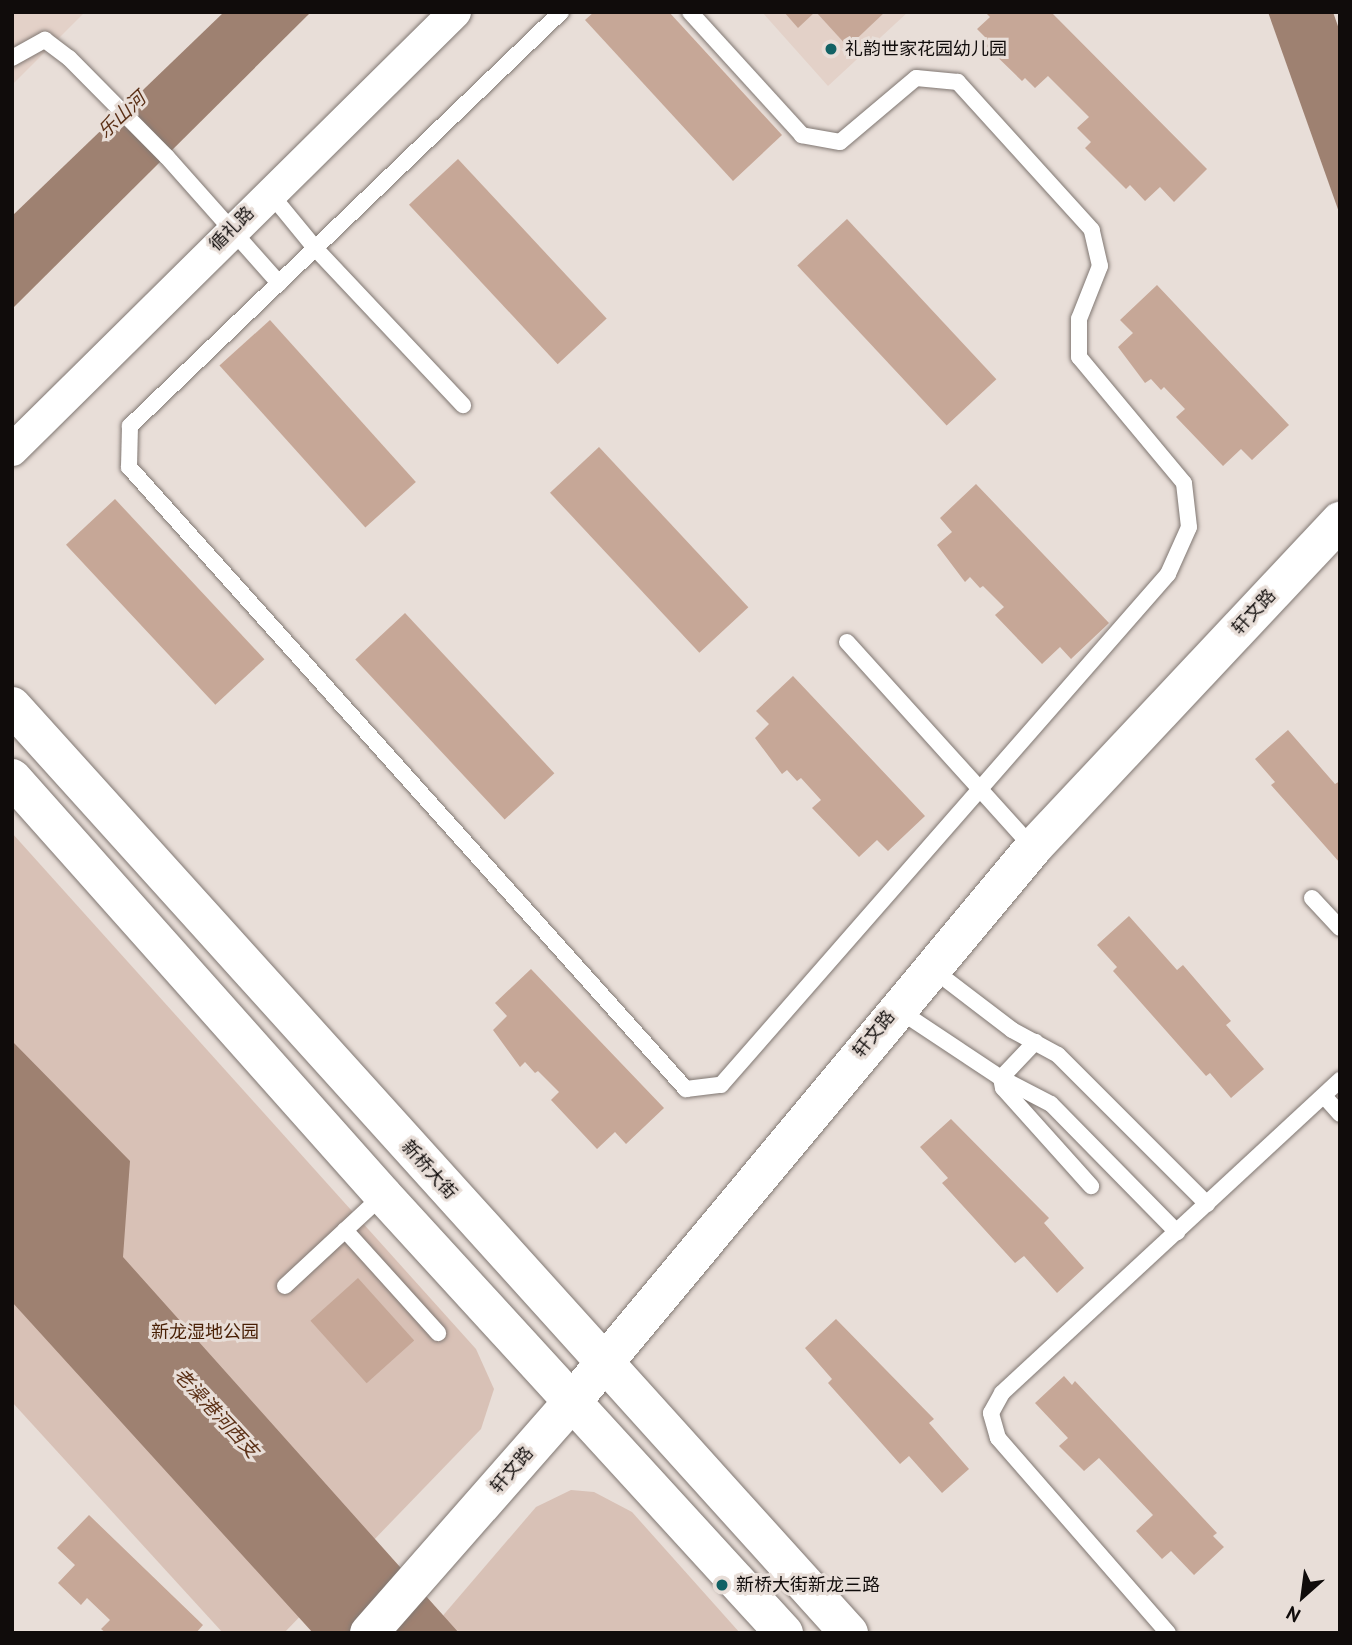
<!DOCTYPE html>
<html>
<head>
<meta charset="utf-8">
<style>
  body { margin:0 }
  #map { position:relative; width:1352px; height:1645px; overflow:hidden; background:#e8ded8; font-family:"PT Sans","Noto Sans SC",sans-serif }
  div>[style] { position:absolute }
  .built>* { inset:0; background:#e3d1c8 }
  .green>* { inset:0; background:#d8c1b6 }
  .water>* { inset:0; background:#9e8171 }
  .building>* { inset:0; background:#c6a797; transform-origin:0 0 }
  .roads { filter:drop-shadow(0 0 2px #807772) drop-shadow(0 0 2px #807772) }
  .lane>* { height:16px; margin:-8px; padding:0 8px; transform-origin:8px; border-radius:8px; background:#fff }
  .street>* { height:32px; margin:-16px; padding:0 16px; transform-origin:16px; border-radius:16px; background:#fff }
  .secondary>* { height:38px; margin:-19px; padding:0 19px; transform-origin:19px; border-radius:19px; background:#fff }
  .dots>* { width:19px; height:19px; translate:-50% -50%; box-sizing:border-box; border:4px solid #e8ded8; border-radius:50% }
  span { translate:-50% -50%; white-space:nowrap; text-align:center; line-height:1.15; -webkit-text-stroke:6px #e8ded8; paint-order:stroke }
  .poi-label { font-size:18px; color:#100c0b }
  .left { translate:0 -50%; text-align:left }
  .street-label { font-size:18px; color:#100c0b }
  .park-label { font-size:18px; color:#481f04 }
  .water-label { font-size:19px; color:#5b3016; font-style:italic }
  .frame { position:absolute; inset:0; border:14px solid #100c0b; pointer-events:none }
  .north { position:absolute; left:1268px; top:1561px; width:70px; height:70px; -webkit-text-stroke:5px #e8ded8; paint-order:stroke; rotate:208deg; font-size:19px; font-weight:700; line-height:28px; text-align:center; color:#100c0b }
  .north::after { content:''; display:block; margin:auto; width:24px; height:32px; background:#100c0b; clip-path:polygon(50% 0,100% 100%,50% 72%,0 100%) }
</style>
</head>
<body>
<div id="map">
  <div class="built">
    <div style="clip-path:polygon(12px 12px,85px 12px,12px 85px)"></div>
    <div style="clip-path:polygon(762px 12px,908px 12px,828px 86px)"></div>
  </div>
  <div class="green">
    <div style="clip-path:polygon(12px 833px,476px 1349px,494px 1389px,481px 1429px,284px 1633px,223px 1633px,12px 1402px)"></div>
    <div style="clip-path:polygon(571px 1490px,594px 1492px,632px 1512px,740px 1633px,428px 1633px,536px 1507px)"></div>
  </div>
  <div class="water">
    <div style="clip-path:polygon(224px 12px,311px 12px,12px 309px,12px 216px)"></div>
    <div style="clip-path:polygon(1268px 12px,1333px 12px,1340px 32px,1340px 215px)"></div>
    <div style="clip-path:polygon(12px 1041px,130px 1161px,123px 1257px,459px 1633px,313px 1633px,12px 1302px)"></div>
  </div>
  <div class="building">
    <div style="clip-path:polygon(594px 12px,669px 12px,782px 135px,733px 181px,585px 20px)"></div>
    <div style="clip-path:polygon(784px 12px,815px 12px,798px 28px)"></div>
    <div style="clip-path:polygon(816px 12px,885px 12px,848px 47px)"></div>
    <div style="clip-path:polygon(985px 12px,1051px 12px,1207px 169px,1174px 202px,1160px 187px,1145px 201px,1130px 185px,1126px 189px,1085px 148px,1091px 142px,1077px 128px,1089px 117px,1048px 76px,1035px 88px,1025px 78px,1022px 81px,986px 46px,990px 42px,977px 29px,990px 17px)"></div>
    <div style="left:458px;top:159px;width:218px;height:67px;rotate:47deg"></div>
    <div style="left:847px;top:219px;width:219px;height:68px;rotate:47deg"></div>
    <div style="clip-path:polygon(1157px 285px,1289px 425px,1252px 460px,1241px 449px,1223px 466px,1176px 417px,1185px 409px,1164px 387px,1161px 390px,1151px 379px,1145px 383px,1118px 347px,1133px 333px,1120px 320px)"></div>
    <div style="left:270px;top:320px;width:218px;height:68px;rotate:48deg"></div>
    <div style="left:599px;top:447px;width:219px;height:67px;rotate:47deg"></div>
    <div style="clip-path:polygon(976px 484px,1109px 623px,1071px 659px,1060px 647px,1042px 664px,995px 615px,1004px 607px,983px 586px,980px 588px,970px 577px,965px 582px,937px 545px,952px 532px,940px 518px)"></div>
    <div style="left:115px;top:499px;width:219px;height:67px;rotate:47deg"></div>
    <div style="left:405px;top:613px;width:219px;height:68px;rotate:47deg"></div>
    <div style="clip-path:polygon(793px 676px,925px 816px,888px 851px,877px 840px,859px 857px,812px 808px,821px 800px,801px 778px,797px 781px,787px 770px,782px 774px,755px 738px,769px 724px,756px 711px)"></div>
    <div style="clip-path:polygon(1288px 730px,1335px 784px,1340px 781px,1340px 863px,1271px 785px,1275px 782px,1255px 759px)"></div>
    <div style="clip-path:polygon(1129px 916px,1177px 970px,1183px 965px,1231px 1021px,1226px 1025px,1264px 1069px,1231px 1098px,1210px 1073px,1206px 1076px,1113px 971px,1117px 967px,1097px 945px)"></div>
    <div style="clip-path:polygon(531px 969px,664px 1108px,626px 1144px,615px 1132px,597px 1149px,551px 1100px,559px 1092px,538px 1071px,535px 1073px,525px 1062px,520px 1067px,493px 1030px,507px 1016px,495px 1003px)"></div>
    <div style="clip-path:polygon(951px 1119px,1049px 1218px,1044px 1223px,1084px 1268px,1057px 1293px,1024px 1256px,1015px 1263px,942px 1183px,948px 1178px,920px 1147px)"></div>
    <div style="left:358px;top:1278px;width:84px;height:64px;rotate:48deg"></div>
    <div style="clip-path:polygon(836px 1319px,934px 1419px,929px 1423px,969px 1469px,942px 1493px,909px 1456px,900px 1464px,828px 1383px,832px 1379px,805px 1348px)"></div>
    <div style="clip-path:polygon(1064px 1376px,1072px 1385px,1075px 1381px,1217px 1533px,1213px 1536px,1224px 1547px,1194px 1575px,1171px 1551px,1162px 1559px,1136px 1531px,1153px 1515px,1099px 1458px,1084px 1471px,1059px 1446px,1068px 1438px,1035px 1403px)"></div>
    <div style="clip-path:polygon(89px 1515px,203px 1625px,196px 1633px,106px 1633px,101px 1629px,110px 1620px,87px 1598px,81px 1605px,58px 1583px,75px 1565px,57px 1548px)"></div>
  </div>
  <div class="roads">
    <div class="lane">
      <div style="left:561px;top:12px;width:598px;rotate:136.15deg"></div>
      <div style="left:130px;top:426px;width:41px;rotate:91.4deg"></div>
      <div style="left:129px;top:467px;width:835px;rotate:48.16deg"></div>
      <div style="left:686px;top:1089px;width:35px;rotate:-7deg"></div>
      <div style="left:721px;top:1085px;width:679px;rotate:-48.82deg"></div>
      <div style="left:1168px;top:574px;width:51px;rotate:-65.9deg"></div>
      <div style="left:1189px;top:527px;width:44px;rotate:-96.5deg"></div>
      <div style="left:1184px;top:483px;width:164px;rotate:-129.8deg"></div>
      <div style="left:1079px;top:357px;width:38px;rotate:-90deg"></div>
      <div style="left:1079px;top:319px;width:57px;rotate:-68.4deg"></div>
      <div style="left:1100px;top:266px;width:37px;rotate:-103deg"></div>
      <div style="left:1092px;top:230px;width:200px;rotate:-132.2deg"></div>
      <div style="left:958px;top:82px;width:42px;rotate:-174.6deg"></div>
      <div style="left:916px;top:78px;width:99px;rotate:139.9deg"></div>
      <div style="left:840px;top:142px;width:39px;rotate:-170deg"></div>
      <div style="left:802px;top:135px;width:166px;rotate:-132.3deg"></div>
      <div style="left:12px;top:58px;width:38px;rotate:-29deg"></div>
      <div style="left:45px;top:40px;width:30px;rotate:37deg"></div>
      <div style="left:69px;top:58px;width:139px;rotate:45.3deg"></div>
      <div style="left:167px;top:157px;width:169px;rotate:48.4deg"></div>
      <div style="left:269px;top:192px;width:72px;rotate:50.6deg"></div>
      <div style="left:315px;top:248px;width:216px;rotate:46.7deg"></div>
      <div style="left:847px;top:642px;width:278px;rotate:47.9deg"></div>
      <div style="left:1312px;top:898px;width:41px;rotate:47deg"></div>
      <div style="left:931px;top:968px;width:102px;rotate:37.4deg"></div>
      <div style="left:1012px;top:1030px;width:52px;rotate:28.5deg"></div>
      <div style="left:1058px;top:1055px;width:211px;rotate:45deg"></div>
      <div style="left:897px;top:1009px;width:125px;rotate:33.6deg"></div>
      <div style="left:1001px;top:1078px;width:56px;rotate:27.5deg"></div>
      <div style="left:1051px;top:1104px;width:180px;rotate:45.5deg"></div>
      <div style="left:1001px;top:1078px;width:10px;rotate:79deg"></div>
      <div style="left:1003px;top:1088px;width:132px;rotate:48.1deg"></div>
      <div style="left:1001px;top:1078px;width:50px;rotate:-46.6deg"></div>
      <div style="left:1324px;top:1096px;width:24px;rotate:48deg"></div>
      <div style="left:345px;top:1230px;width:139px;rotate:47.9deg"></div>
      <div style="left:285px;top:1286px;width:134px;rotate:-42.9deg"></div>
      <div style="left:1168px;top:1633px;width:259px;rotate:-131.1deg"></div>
      <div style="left:998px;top:1438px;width:26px;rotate:-106deg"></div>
      <div style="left:991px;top:1413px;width:23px;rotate:-61deg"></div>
      <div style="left:1002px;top:1393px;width:461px;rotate:-42.8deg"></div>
    </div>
    <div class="street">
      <div style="left:12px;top:450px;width:623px;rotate:-44.67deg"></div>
    </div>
    <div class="secondary">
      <div style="left:12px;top:706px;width:1249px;rotate:47.92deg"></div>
      <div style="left:12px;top:778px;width:558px;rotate:48.34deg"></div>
      <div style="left:383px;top:1195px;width:594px;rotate:47.53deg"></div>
      <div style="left:369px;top:1633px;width:306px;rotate:-48.7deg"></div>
      <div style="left:571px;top:1403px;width:722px;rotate:-50.22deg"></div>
      <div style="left:1033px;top:848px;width:449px;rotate:-46.8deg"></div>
    </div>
  </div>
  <div class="dots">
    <div style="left:831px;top:49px;background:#116265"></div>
    <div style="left:722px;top:1585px;background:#116265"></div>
  </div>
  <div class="poi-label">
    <span class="left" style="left:845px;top:49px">礼韵世家花园幼儿园</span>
    <span class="left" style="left:736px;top:1585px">新桥大街新龙三路</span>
  </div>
  <div class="street-label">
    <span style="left:232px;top:229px;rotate:-45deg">循礼路</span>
    <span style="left:1254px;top:612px;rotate:-47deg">轩文路</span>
    <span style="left:874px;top:1034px;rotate:-51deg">轩文路</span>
    <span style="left:429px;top:1170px;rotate:48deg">新桥大街</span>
    <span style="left:512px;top:1470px;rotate:-49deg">轩文路</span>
  </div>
  <div class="park-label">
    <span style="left:205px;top:1332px">新龙湿地公园</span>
  </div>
  <div class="water-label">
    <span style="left:122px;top:115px;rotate:-43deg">乐山河</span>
    <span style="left:216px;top:1413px;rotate:47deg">老澡港河西支</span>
  </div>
  <div class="frame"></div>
  <div class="north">N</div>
</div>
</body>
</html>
